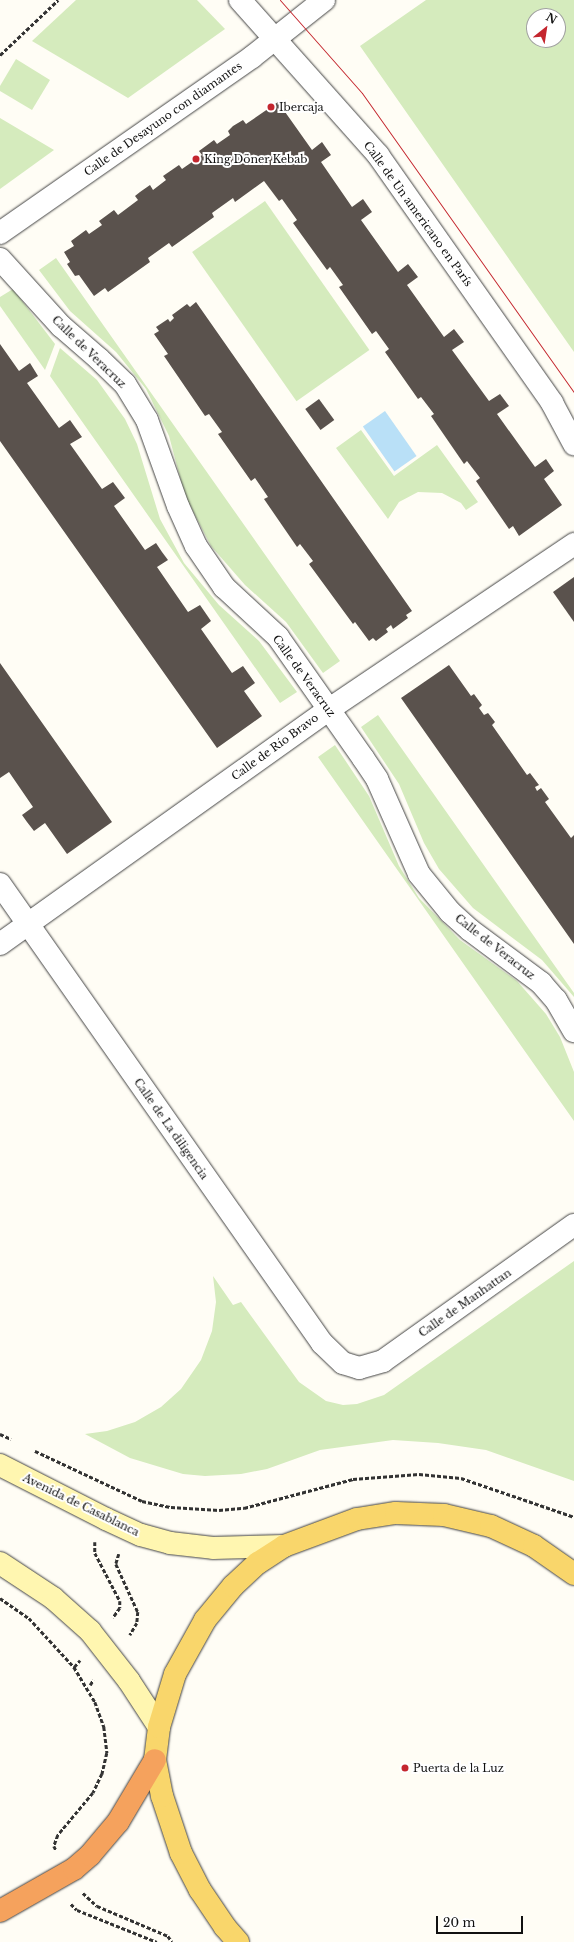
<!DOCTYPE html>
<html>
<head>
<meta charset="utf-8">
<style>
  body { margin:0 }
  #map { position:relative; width:574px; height:1942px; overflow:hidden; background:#fffdf5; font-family:"Libre Baskerville",serif }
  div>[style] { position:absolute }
  .green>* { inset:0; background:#d5ebbd; transform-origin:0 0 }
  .water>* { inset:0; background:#b9e0f7; transform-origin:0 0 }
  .building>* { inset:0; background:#5a524d; transform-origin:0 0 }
  .path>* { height:2.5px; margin-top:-1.25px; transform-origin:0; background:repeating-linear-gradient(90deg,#333 0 4px,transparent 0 6px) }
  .roads { filter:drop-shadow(0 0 1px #444) drop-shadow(0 0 1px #444) }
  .minor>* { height:22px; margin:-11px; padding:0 11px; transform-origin:11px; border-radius:11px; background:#fff }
  .secondary>* { height:22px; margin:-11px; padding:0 11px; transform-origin:11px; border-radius:11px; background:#fff6b0 }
  .primary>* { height:22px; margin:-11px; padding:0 11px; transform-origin:11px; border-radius:11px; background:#f9d66b }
  .motorway>* { height:22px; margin:-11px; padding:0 11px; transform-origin:11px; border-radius:11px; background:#f5a25d }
  .tram>* { height:1px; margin:-0.5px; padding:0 0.5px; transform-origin:0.5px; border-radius:0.5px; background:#c4262e }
  .dots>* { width:11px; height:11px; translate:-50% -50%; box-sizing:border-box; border:2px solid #fff; border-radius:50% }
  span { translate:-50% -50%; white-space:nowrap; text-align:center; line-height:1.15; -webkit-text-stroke:4px #fff; paint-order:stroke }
  .poi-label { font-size:11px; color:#111 }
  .left { translate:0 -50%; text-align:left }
  .street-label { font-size:11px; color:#111 }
  .north { position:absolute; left:526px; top:8px; width:40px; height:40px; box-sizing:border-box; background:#fff; border:1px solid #a0a0a0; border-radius:50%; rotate:30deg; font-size:11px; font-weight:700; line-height:16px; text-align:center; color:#111 }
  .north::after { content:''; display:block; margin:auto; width:14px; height:18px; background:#c4262e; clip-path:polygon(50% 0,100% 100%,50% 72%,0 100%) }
  .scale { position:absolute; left:436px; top:1916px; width:87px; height:18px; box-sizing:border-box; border:2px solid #111; border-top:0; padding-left:5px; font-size:12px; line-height:14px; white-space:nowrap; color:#111; -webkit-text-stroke:3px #fff; paint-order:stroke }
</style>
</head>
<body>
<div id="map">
  <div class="green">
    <div style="clip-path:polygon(76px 0,197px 0,225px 29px,128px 98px,32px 41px)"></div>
    <div style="clip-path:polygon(evenodd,426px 0,574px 0,574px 352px,360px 46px,426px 0,534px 16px,558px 16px,558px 40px,534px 40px,534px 16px)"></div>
    <div style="clip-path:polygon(16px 59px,50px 80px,32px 110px,0 91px,0 86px)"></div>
    <div style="clip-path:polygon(0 118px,54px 150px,0 189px)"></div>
    <div style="left:265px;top:201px;width:182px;height:89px;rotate:55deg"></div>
    <div style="clip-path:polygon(56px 258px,340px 661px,323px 673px,286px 622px,245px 585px,211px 546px,185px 496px,169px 436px,146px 389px,116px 352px,70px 311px,39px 270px)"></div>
    <div style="clip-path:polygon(13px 289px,55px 344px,45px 370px,0 306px,0 297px)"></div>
    <div style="clip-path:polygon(60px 348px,97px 380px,125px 419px,137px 444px,160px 519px,184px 563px,219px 605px,259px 641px,297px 692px,280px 703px,50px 376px)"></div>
    <div style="clip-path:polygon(361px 430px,394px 476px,437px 445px,478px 502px,466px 510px,461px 503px,442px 493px,418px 492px,399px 502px,388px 519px,336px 448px)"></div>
    <div style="clip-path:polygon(378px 715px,574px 993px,574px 997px,542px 960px,473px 908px,439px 869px,424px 843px,399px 784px,361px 727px)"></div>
    <div style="clip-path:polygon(335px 745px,369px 796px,399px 866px,419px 898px,460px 940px,517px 981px,546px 1014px,560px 1037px,574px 1072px,574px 1121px,318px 757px)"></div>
    <div style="clip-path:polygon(574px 1261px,574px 1481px,486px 1450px,438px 1443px,393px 1440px,320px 1450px,267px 1469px,241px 1474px,205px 1476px,183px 1474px,130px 1458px,85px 1434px,107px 1431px,135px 1422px,161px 1407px,181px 1389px,201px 1360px,212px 1331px,216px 1302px,213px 1276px,233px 1305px,241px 1302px,299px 1382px,326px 1401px,343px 1405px,357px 1404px,384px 1395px)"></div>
  </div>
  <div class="water">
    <div style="left:385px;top:411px;width:55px;height:27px;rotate:55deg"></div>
  </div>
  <div class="building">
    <div style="clip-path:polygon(278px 102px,312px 150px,322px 142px,331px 155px,321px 162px,352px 207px,363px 199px,372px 212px,361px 220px,398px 272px,408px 264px,418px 277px,407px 285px,444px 337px,454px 329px,464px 342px,452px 350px,489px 401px,500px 394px,509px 406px,497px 414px,535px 467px,546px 459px,554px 471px,544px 479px,562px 505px,519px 536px,513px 526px,509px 529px,476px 481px,480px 478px,467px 461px,464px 464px,431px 416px,434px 414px,421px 397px,418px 399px,385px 352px,389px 349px,376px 331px,372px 334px,339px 287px,343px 285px,330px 267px,327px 270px,293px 223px,297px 220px,282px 199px,279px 201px,264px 181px,235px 202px,233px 198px,212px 213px,214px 217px,172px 247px,169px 243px,148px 258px,150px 262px,108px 292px,105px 288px,94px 296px,79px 275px,75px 276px,67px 264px,70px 262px,64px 252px,74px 246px,71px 241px,86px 230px,89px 234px,102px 225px,99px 221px,114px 210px,118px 215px,138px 200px,135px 196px,140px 192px,150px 185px,153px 190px,166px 180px,163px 176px,179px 165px,182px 169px,202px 155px,199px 151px,214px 140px,217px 144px,230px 135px,228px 131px,233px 126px,243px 120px,246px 124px)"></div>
    <div style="clip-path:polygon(196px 302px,412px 611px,406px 615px,408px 618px,393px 629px,391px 625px,386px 629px,388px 632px,376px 641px,373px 638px,369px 641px,355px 622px,353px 624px,309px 564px,313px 561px,300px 544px,297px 547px,264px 499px,268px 497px,255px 478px,251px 481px,218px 434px,222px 432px,209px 414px,205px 416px,164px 356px,168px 354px,154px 334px,159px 331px,156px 327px,168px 319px,170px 322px,174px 318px,172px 315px,187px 304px,190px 307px)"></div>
    <div style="clip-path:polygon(0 344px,19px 371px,30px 363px,38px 376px,27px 383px,59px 428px,70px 420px,82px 437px,70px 444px,102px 489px,113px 482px,125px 498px,114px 506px,145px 550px,156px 543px,162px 552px,168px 560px,157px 567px,188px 612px,200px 605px,211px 621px,201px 629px,232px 673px,243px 666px,255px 683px,244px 691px,262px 716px,217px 748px,0 441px)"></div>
    <div style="left:319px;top:399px;width:26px;height:17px;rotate:54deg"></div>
    <div style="clip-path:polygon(574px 577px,574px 622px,553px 592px)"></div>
    <div style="clip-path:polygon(0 663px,112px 822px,67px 854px,45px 823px,34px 831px,27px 822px,22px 815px,33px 807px,9px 772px,0 778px)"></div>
    <div style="clip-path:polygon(449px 665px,471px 696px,474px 694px,482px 705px,479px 708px,484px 715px,488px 713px,495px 722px,492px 725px,527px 775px,530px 773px,539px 785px,535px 787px,537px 791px,541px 788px,549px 799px,545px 802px,571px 838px,574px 835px,574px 944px,401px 698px)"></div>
  </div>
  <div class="path">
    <div style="left:0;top:55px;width:80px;rotate:-43.5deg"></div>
    <div style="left:0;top:1434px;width:12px;rotate:24deg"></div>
    <div style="left:35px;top:1451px;width:118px;rotate:25deg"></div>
    <div style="left:142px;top:1501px;width:30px;rotate:12deg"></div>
    <div style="left:171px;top:1507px;width:48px;rotate:3.6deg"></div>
    <div style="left:219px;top:1510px;width:25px;rotate:-5deg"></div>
    <div style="left:244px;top:1508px;width:113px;rotate:-14.9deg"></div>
    <div style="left:353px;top:1479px;width:66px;rotate:-4.3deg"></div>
    <div style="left:419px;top:1474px;width:42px;rotate:5.4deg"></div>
    <div style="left:461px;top:1478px;width:120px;rotate:19deg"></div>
    <div style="left:95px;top:1542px;width:11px;rotate:90deg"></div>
    <div style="left:95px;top:1553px;width:54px;rotate:62.5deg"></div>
    <div style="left:120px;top:1601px;width:7px;rotate:90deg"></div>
    <div style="left:120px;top:1608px;width:12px;rotate:125deg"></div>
    <div style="left:119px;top:1554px;width:10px;rotate:107deg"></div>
    <div style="left:116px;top:1564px;width:53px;rotate:65.4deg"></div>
    <div style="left:138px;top:1612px;width:11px;rotate:95deg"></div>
    <div style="left:137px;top:1623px;width:14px;rotate:120deg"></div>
    <div style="left:0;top:1598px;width:35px;rotate:35deg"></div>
    <div style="left:29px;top:1618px;width:67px;rotate:47.4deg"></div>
    <div style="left:74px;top:1667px;width:41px;rotate:59deg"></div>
    <div style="left:95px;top:1702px;width:27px;rotate:70deg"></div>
    <div style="left:104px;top:1727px;width:26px;rotate:83deg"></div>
    <div style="left:107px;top:1753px;width:22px;rotate:103deg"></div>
    <div style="left:102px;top:1774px;width:21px;rotate:115deg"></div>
    <div style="left:93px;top:1793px;width:55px;rotate:129.8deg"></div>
    <div style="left:58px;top:1835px;width:12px;rotate:110deg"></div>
    <div style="left:54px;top:1846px;width:4px;rotate:63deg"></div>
    <div style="left:74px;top:1667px;width:9px;rotate:-49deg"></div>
    <div style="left:90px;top:1685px;width:6px;rotate:-59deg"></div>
    <div style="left:83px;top:1893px;width:19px;rotate:43deg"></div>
    <div style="left:97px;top:1906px;width:77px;rotate:22.9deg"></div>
    <div style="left:168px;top:1936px;width:7px;rotate:56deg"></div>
    <div style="left:71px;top:1904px;width:8px;rotate:45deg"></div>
    <div style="left:77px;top:1910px;width:86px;rotate:21.8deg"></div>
  </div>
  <div class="roads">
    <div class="minor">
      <div style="left:240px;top:0;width:208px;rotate:48.3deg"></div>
      <div style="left:378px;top:155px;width:303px;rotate:54.9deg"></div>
      <div style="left:552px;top:403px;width:47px;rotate:61.8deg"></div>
      <div style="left:0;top:233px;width:307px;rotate:-34.9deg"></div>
      <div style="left:252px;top:57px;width:92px;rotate:-38.4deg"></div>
      <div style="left:0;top:259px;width:91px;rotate:47.7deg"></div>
      <div style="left:61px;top:326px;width:50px;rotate:41deg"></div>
      <div style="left:99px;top:359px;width:36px;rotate:44deg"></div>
      <div style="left:125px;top:384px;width:42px;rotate:58.6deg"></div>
      <div style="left:147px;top:420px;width:91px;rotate:70.2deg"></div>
      <div style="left:178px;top:506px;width:44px;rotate:65.8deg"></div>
      <div style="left:196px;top:546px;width:50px;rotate:55.7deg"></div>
      <div style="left:224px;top:587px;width:74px;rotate:42.8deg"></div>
      <div style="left:278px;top:637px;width:148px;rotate:54.9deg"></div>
      <div style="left:363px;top:758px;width:25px;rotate:56deg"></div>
      <div style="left:377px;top:779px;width:104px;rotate:66.1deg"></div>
      <div style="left:419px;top:874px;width:49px;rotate:50.8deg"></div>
      <div style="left:450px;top:912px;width:27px;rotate:42deg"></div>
      <div style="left:470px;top:930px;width:89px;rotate:36.7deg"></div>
      <div style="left:541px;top:983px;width:23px;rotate:49deg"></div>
      <div style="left:556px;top:1000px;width:36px;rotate:60deg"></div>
      <div style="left:0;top:884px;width:561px;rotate:54.95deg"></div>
      <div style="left:322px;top:1343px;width:29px;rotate:44deg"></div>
      <div style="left:343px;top:1363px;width:17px;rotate:17deg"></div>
      <div style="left:359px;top:1368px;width:25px;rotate:-16deg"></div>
      <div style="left:383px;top:1361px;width:234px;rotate:-35.5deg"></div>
      <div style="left:0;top:944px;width:403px;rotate:-35.5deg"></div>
      <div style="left:328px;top:710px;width:297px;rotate:-34deg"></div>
    </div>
    <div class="secondary">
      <div style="left:0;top:1465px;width:119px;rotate:27deg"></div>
      <div style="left:106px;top:1519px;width:38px;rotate:25deg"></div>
      <div style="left:141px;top:1535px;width:30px;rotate:15deg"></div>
      <div style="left:170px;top:1543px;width:43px;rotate:6.6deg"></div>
      <div style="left:213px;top:1548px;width:71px;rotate:-1.6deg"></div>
      <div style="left:0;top:1563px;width:64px;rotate:33.4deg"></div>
      <div style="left:53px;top:1598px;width:50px;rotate:41.7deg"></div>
      <div style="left:90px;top:1631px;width:63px;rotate:52deg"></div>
      <div style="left:129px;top:1681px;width:55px;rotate:56.9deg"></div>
    </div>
    <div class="primary">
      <div style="left:238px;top:1942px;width:20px;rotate:-131deg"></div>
      <div style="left:225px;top:1927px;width:45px;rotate:-124deg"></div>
      <div style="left:200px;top:1890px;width:42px;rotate:-117.2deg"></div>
      <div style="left:181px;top:1853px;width:60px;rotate:-108.4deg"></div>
      <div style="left:162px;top:1796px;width:37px;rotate:-101deg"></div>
      <div style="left:155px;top:1760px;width:33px;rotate:-83deg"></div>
      <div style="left:159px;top:1727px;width:55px;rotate:-73.2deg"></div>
      <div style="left:175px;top:1674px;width:62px;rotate:-60.9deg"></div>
      <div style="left:205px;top:1620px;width:44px;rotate:-50.5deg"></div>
      <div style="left:233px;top:1586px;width:34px;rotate:-43deg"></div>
      <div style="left:258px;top:1563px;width:31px;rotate:-33deg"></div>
      <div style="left:284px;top:1546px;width:78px;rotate:-20.3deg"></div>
      <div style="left:357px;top:1519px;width:39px;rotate:-9deg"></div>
      <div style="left:396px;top:1513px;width:48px;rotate:2.4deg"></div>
      <div style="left:444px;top:1515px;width:48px;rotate:13.2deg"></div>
      <div style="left:491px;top:1526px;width:47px;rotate:24.9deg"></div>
      <div style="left:534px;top:1546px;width:49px;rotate:35deg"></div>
    </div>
    <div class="motorway">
      <div style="left:0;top:1911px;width:85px;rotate:-29.6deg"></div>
      <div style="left:74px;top:1869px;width:21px;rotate:-41deg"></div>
      <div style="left:90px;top:1855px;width:43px;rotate:-49.7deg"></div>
      <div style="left:118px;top:1822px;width:72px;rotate:-59.2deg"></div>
    </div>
  </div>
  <div class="tram">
    <div style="left:280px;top:0;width:124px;rotate:48.6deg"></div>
    <div style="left:362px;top:93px;width:367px;rotate:54.7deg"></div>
  </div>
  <div class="dots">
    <div style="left:271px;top:107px;background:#c4262e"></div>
    <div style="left:196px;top:159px;background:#c4262e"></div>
    <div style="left:405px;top:1768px;background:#c4262e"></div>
  </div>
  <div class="poi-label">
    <span class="left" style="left:279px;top:107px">Ibercaja</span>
    <span class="left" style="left:204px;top:159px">King Döner Kebab</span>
    <span class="left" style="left:413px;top:1768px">Puerta de la Luz</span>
  </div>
  <div class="street-label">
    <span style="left:163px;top:119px;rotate:-35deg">Calle de Desayuno con diamantes</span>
    <span style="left:418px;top:214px;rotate:54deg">Calle de Un americano en París</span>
    <span style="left:89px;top:352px;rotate:44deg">Calle de Veracruz</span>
    <span style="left:304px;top:676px;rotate:54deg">Calle de Veracruz</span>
    <span style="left:275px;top:747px;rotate:-36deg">Calle de Río Bravo</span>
    <span style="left:495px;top:947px;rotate:38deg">Calle de Veracruz</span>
    <span style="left:171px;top:1129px;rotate:55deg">Calle de La diligencia</span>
    <span style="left:465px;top:1303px;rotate:-35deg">Calle de Manhattan</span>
    <span style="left:81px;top:1505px;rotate:26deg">Avenida de Casablanca</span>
  </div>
  <div class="north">N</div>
  <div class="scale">20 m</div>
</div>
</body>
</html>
